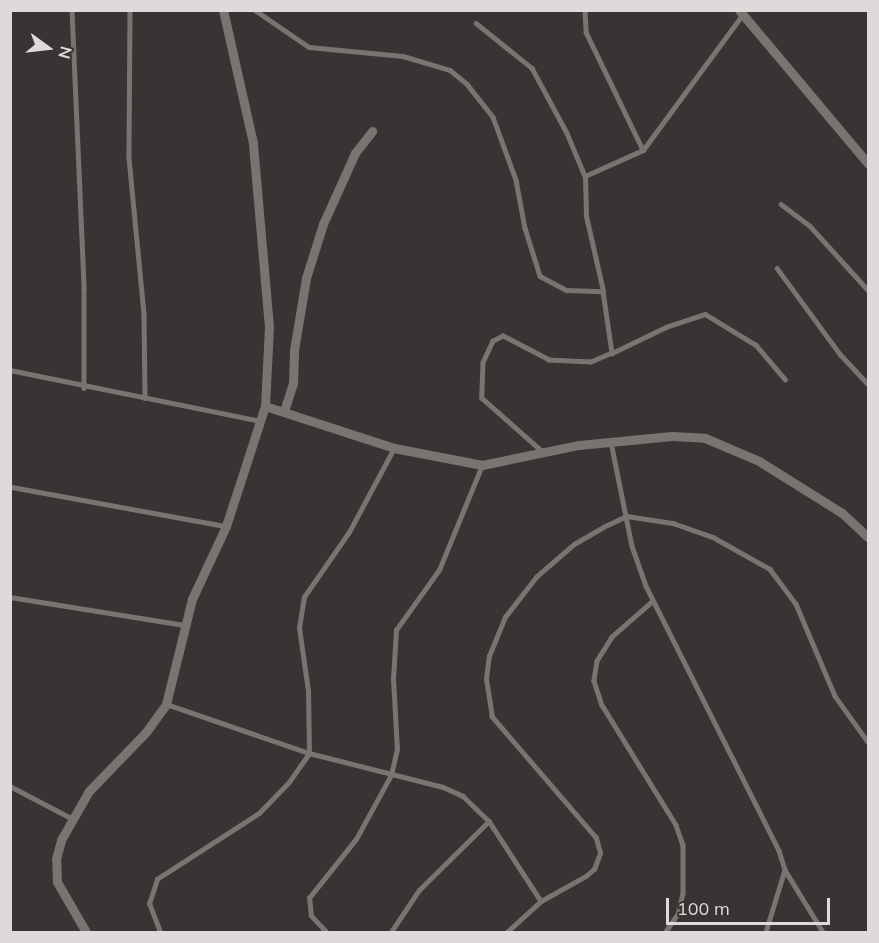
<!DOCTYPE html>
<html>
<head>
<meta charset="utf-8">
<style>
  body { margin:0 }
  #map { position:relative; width:879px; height:943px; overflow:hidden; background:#393433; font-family:Mulish,sans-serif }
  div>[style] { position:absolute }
  .lane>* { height:4.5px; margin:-2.25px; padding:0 2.25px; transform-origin:2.25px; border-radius:2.25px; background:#797372 }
  .street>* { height:9px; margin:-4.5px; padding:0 4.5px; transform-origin:4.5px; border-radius:4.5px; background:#797372 }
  span { translate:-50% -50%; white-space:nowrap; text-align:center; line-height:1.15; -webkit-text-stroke:4.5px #393433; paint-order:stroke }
  .frame { position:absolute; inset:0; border:12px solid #dddad9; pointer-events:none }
  .north { position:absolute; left:18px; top:18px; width:60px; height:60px; -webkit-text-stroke:4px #393433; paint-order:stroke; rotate:105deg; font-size:16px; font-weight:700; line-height:24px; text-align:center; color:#dddad9 }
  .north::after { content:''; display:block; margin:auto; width:21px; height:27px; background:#dddad9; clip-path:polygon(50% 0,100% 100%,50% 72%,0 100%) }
  .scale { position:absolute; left:666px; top:898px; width:164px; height:27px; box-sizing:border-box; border:3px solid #dddad9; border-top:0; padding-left:8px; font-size:18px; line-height:21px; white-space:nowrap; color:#dddad9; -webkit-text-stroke:4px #393433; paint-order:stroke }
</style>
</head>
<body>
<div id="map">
  <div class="lane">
    <div style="left:72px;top:10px;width:278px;rotate:87.5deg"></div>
    <div style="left:84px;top:288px;width:100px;rotate:90deg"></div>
    <div style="left:130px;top:10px;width:148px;rotate:90.4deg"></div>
    <div style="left:129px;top:158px;width:157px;rotate:84.5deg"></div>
    <div style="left:144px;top:314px;width:84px;rotate:89.3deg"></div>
    <div style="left:255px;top:10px;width:65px;rotate:34.4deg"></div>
    <div style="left:309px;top:47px;width:94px;rotate:5.5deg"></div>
    <div style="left:403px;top:56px;width:49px;rotate:16.6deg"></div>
    <div style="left:450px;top:70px;width:22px;rotate:39deg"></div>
    <div style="left:467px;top:84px;width:42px;rotate:51.8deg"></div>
    <div style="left:493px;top:117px;width:67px;rotate:69.9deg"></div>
    <div style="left:516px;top:180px;width:49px;rotate:79.4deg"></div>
    <div style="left:525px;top:228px;width:50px;rotate:72.6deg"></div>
    <div style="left:540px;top:276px;width:30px;rotate:28deg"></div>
    <div style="left:566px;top:290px;width:37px;rotate:2deg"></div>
    <div style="left:603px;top:291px;width:63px;rotate:81.7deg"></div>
    <div style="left:612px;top:353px;width:23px;rotate:157deg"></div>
    <div style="left:591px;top:362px;width:42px;rotate:-177.3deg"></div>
    <div style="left:549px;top:360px;width:52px;rotate:-152.4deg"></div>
    <div style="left:503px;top:336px;width:11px;rotate:153deg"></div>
    <div style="left:493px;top:341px;width:23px;rotate:115deg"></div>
    <div style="left:483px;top:362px;width:36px;rotate:92deg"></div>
    <div style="left:482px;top:398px;width:81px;rotate:41.5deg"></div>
    <div style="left:585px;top:10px;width:22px;rotate:87deg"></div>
    <div style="left:586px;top:32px;width:131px;rotate:64.2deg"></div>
    <div style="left:476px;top:23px;width:72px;rotate:38.8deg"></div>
    <div style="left:532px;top:68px;width:74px;rotate:61.7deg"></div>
    <div style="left:567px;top:133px;width:47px;rotate:67.3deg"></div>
    <div style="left:781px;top:204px;width:36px;rotate:37deg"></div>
    <div style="left:810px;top:226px;width:86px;rotate:47.8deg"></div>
    <div style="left:777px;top:268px;width:107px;rotate:53.8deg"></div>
    <div style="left:840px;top:354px;width:41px;rotate:47deg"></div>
    <div style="left:603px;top:291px;width:77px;rotate:-102.8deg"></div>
    <div style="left:586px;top:216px;width:40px;rotate:-91.4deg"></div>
    <div style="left:585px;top:176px;width:64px;rotate:-24.1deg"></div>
    <div style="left:643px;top:150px;width:167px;rotate:-53.7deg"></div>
    <div style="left:612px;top:353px;width:60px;rotate:-25.7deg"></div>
    <div style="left:666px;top:327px;width:41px;rotate:-18.4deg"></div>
    <div style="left:705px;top:314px;width:60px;rotate:31.3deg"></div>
    <div style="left:756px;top:345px;width:45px;rotate:49.5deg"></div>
    <div style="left:10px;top:370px;width:255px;rotate:11.5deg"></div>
    <div style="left:611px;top:442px;width:106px;rotate:78.6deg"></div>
    <div style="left:632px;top:546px;width:42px;rotate:70.7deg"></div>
    <div style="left:646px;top:586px;width:297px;rotate:63.3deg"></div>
    <div style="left:779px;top:851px;width:20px;rotate:72deg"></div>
    <div style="left:785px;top:870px;width:65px;rotate:107deg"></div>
    <div style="left:12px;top:487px;width:216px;rotate:10.4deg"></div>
    <div style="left:10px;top:597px;width:176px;rotate:9.1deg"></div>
    <div style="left:653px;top:601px;width:55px;rotate:138.7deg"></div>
    <div style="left:612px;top:637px;width:28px;rotate:122deg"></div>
    <div style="left:597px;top:661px;width:20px;rotate:99deg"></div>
    <div style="left:594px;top:681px;width:25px;rotate:72deg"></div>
    <div style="left:602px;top:705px;width:141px;rotate:58.3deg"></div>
    <div style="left:676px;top:825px;width:21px;rotate:71deg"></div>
    <div style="left:683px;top:845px;width:48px;rotate:90deg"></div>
    <div style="left:683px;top:893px;width:22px;rotate:103deg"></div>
    <div style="left:678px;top:914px;width:22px;rotate:124deg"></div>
    <div style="left:166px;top:704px;width:151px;rotate:18.9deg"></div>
    <div style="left:309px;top:753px;width:62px;rotate:-90.9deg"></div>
    <div style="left:308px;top:691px;width:64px;rotate:-98.1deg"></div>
    <div style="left:299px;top:628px;width:31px;rotate:-81deg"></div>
    <div style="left:304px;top:597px;width:79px;rotate:-55.3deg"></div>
    <div style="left:349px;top:532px;width:95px;rotate:-61.8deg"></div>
    <div style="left:10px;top:786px;width:69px;rotate:27.7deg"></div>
    <div style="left:785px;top:870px;width:73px;rotate:58.5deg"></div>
    <div style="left:160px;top:932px;width:30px;rotate:-111deg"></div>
    <div style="left:149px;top:904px;width:26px;rotate:-72deg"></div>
    <div style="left:157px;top:879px;width:121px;rotate:-32.9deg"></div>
    <div style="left:259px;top:813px;width:43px;rotate:-45.9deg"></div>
    <div style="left:289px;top:782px;width:35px;rotate:-55deg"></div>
    <div style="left:309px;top:753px;width:138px;rotate:14.2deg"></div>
    <div style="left:443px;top:787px;width:22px;rotate:24deg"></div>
    <div style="left:463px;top:796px;width:36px;rotate:44deg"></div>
    <div style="left:326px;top:932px;width:22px;rotate:-133deg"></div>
    <div style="left:311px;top:916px;width:18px;rotate:-96deg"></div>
    <div style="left:309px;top:898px;width:75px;rotate:-51.5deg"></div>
    <div style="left:356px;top:839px;width:73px;rotate:-61.3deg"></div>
    <div style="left:391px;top:775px;width:26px;rotate:-77deg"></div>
    <div style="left:397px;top:750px;width:71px;rotate:-93.2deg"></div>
    <div style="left:393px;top:679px;width:49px;rotate:-86.5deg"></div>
    <div style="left:396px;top:630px;width:74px;rotate:-54.4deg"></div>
    <div style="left:439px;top:570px;width:113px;rotate:-67.7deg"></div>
    <div style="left:391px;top:932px;width:50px;rotate:-56.3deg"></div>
    <div style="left:419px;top:890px;width:98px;rotate:-44.6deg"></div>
    <div style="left:489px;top:821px;width:95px;rotate:57deg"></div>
    <div style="left:507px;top:932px;width:46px;rotate:-42.4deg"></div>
    <div style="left:541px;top:901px;width:51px;rotate:-29.1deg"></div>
    <div style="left:586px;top:876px;width:11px;rotate:-41deg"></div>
    <div style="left:594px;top:869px;width:17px;rotate:-69deg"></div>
    <div style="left:600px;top:853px;width:16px;rotate:-105deg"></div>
    <div style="left:596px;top:838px;width:160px;rotate:-130.7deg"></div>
    <div style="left:492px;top:717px;width:38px;rotate:-99deg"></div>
    <div style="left:486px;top:679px;width:23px;rotate:-83deg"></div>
    <div style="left:489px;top:656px;width:42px;rotate:-67.7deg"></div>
    <div style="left:505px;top:617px;width:51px;rotate:-52.2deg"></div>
    <div style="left:536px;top:577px;width:50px;rotate:-41deg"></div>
    <div style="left:574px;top:544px;width:34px;rotate:-30deg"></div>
    <div style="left:603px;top:527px;width:26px;rotate:-25deg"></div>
    <div style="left:627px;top:516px;width:47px;rotate:8.7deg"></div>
    <div style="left:673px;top:523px;width:42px;rotate:19.3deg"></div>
    <div style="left:713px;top:537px;width:65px;rotate:29.3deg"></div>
    <div style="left:770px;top:569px;width:44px;rotate:53.4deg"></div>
    <div style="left:796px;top:604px;width:100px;rotate:67deg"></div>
    <div style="left:835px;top:696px;width:57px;rotate:54.3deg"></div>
  </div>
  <div class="street">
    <div style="left:739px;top:10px;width:201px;rotate:50deg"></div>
    <div style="left:265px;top:406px;width:136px;rotate:18deg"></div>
    <div style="left:394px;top:448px;width:90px;rotate:10.9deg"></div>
    <div style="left:482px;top:465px;width:99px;rotate:-11.7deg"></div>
    <div style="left:579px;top:445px;width:93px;rotate:-5.5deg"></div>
    <div style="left:672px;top:436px;width:33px;rotate:3deg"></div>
    <div style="left:705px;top:438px;width:59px;rotate:23.1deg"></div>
    <div style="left:759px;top:461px;width:98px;rotate:32.1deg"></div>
    <div style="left:842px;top:513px;width:35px;rotate:43deg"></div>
    <div style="left:284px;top:411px;width:28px;rotate:-72deg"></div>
    <div style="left:293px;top:384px;width:34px;rotate:-88deg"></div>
    <div style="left:294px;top:350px;width:73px;rotate:-80.5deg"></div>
    <div style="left:306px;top:278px;width:57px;rotate:-72.5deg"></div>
    <div style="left:323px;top:224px;width:78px;rotate:-65.7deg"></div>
    <div style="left:355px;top:153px;width:28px;rotate:-52deg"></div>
    <div style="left:86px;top:932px;width:58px;rotate:-120.1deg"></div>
    <div style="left:57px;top:882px;width:23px;rotate:-92deg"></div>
    <div style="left:56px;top:859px;width:20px;rotate:-75deg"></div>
    <div style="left:61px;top:840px;width:56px;rotate:-60.3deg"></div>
    <div style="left:89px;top:791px;width:82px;rotate:-46deg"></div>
    <div style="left:146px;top:732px;width:34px;rotate:-54deg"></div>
    <div style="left:166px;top:704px;width:108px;rotate:-76.1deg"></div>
    <div style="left:192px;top:599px;width:81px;rotate:-65deg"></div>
    <div style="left:226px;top:526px;width:126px;rotate:-72deg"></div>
    <div style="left:265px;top:406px;width:79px;rotate:-87.1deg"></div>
    <div style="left:269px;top:327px;width:185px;rotate:-95deg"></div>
    <div style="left:253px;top:143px;width:136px;rotate:-102.7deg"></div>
  </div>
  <div class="frame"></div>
  <div class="north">N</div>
  <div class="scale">100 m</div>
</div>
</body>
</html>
